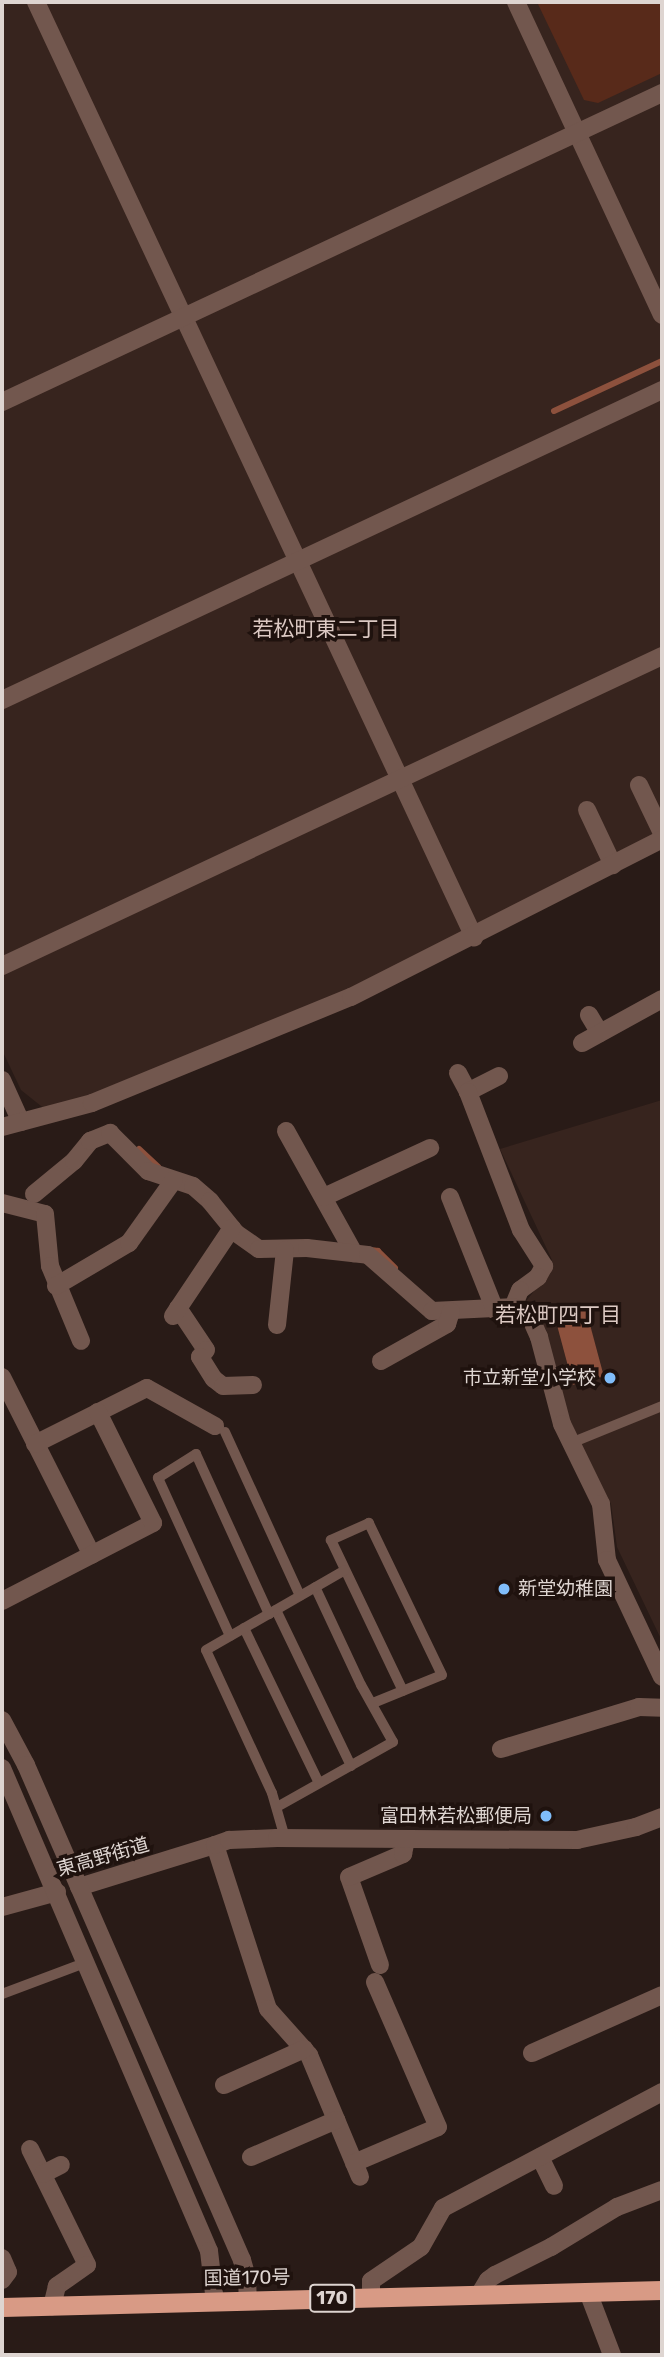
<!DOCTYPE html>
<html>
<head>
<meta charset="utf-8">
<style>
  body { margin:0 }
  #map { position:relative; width:664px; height:2357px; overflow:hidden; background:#291b17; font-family:Rubik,"Noto Sans JP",sans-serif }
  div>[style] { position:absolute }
  .built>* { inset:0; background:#37241e }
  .green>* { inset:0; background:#582a1a }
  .water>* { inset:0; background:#8d513d; transform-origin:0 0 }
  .stream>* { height:6px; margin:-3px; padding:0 3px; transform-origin:3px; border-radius:3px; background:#8d513d }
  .service>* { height:10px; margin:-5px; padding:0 5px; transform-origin:5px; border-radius:5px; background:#72574e }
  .minor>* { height:18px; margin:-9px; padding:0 9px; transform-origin:9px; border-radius:9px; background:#72574e }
  .tertiary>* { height:18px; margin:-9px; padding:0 9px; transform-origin:9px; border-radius:9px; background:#72574e }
  .trunk>* { height:19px; margin:-9.5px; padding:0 9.5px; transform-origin:9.5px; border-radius:9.5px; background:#d89a85 }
  .dots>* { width:19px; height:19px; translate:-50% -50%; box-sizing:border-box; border:4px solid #1f120e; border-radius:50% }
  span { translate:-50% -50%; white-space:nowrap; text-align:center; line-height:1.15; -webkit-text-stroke:7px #1f120e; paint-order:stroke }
  .shield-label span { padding:2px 5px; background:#1f120e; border:2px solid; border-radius:5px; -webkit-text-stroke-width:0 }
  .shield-label { font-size:18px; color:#ded5d1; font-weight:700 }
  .poi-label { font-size:19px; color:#ded5d1 }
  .right { translate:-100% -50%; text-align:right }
  .left { translate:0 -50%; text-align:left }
  .street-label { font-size:19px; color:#ded5d1 }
  .neighbourhood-label { font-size:21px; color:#dcc9c3 }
  .frame { position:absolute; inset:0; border:4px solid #ded5d1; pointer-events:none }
</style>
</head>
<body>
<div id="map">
  <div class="built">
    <div style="clip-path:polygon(2px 2px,662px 2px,662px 839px,344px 994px,125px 1084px,46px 1110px,21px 1090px,2px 1050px)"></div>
    <div style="clip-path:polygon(662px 1100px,662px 1641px,617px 1547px,611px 1504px,570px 1425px,546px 1330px,526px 1301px,544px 1279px,552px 1260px,500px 1149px)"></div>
  </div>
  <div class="green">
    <div style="clip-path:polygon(537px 2px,662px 2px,662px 73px,598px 103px,584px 100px)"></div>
  </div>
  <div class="water">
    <div style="left:585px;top:1306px;width:73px;height:32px;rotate:75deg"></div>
  </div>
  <div class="stream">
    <div style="left:554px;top:411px;width:119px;rotate:-24.8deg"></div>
    <div style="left:139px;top:1149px;width:26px;rotate:43deg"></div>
    <div style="left:371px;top:1250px;width:7px;rotate:8deg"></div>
    <div style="left:378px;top:1251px;width:24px;rotate:45deg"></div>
  </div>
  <div class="service">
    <div style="left:225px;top:1432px;width:180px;rotate:65.4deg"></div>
    <div style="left:571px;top:1443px;width:98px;rotate:-22.1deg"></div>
    <div style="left:276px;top:1610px;width:173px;rotate:64.3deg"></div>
    <div style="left:244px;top:1628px;width:172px;rotate:64.2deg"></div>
    <div style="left:230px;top:1636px;width:174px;rotate:-114.5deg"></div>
    <div style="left:158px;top:1478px;width:45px;rotate:-32.3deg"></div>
    <div style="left:196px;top:1454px;width:176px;rotate:65.5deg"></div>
    <div style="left:373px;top:1703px;width:74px;rotate:-22.1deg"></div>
    <div style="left:442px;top:1675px;width:169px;rotate:-115.7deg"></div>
    <div style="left:369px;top:1523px;width:42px;rotate:155.9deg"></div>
    <div style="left:331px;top:1540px;width:167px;rotate:64.5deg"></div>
    <div style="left:277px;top:1807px;width:133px;rotate:-29.3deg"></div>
    <div style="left:393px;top:1742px;width:65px;rotate:-119.3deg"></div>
    <div style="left:361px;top:1685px;width:108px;rotate:-115.1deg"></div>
    <div style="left:285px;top:1838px;width:47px;rotate:-106.1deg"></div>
    <div style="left:272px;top:1793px;width:157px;rotate:-114.8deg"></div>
    <div style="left:206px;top:1650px;width:160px;rotate:-29.9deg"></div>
    <div style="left:2px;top:1994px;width:91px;rotate:-20.6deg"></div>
  </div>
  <div class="minor">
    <div style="left:639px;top:785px;width:53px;rotate:64.4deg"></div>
    <div style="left:587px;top:810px;width:61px;rotate:64.7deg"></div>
    <div style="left:589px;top:1015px;width:21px;rotate:59deg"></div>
    <div style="left:582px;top:1043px;width:91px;rotate:-28.8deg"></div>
    <div style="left:458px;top:1073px;width:21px;rotate:62deg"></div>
    <div style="left:499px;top:1076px;width:35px;rotate:153deg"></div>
    <div style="left:468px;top:1092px;width:148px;rotate:69deg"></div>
    <div style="left:521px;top:1230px;width:43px;rotate:57.4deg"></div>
    <div style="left:544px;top:1266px;width:13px;rotate:119deg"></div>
    <div style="left:538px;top:1277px;width:22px;rotate:144deg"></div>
    <div style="left:520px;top:1290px;width:18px;rotate:112deg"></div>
    <div style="left:286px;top:1131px;width:140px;rotate:60.9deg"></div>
    <div style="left:34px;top:1194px;width:52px;rotate:-39.5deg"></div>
    <div style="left:74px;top:1161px;width:26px;rotate:-51deg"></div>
    <div style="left:90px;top:1141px;width:22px;rotate:-22deg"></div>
    <div style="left:110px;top:1133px;width:54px;rotate:45deg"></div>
    <div style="left:148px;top:1171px;width:47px;rotate:18.4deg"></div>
    <div style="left:193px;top:1186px;width:23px;rotate:41deg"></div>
    <div style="left:210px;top:1201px;width:41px;rotate:50.9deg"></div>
    <div style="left:236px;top:1233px;width:28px;rotate:35deg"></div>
    <div style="left:259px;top:1249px;width:48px;rotate:-1.2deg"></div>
    <div style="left:307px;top:1248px;width:61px;rotate:6.5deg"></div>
    <div style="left:368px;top:1255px;width:85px;rotate:41.2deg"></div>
    <div style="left:432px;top:1311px;width:81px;rotate:-2.8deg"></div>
    <div style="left:513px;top:1307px;width:10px;rotate:24deg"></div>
    <div style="left:522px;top:1311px;width:12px;rotate:42deg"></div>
    <div style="left:531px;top:1319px;width:20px;rotate:66deg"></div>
    <div style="left:539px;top:1337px;width:90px;rotate:75.2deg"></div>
    <div style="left:562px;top:1424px;width:89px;rotate:64deg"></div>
    <div style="left:601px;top:1504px;width:56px;rotate:83.9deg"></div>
    <div style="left:607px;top:1560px;width:129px;rotate:64.8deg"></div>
    <div style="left:324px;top:1197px;width:117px;rotate:-24.8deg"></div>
    <div style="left:450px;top:1197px;width:122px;rotate:68.3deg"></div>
    <div style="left:2px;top:1203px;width:44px;rotate:14.3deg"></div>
    <div style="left:45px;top:1214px;width:52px;rotate:84.5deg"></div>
    <div style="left:50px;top:1266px;width:81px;rotate:67.5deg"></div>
    <div style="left:56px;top:1286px;width:85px;rotate:-30.5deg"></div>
    <div style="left:129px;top:1243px;width:77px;rotate:-54.5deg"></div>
    <div style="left:178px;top:1308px;width:50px;rotate:56.3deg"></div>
    <div style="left:206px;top:1350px;width:9px;rotate:131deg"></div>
    <div style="left:200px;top:1357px;width:26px;rotate:58deg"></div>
    <div style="left:214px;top:1379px;width:11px;rotate:38deg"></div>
    <div style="left:223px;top:1386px;width:30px;rotate:-2deg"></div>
    <div style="left:173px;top:1316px;width:106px;rotate:-56.2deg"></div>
    <div style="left:277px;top:1325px;width:75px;rotate:-83.9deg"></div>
    <div style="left:381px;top:1361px;width:76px;rotate:-29.3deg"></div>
    <div style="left:447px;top:1324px;width:13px;rotate:-72deg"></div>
    <div style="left:2px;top:1377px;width:199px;rotate:63.2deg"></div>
    <div style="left:35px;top:1444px;width:125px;rotate:-26.6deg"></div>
    <div style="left:147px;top:1388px;width:78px;rotate:29.2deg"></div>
    <div style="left:2px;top:1601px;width:170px;rotate:-27.3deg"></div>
    <div style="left:153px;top:1523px;width:124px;rotate:-116.4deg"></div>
    <div style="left:501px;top:1749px;width:144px;rotate:-16.9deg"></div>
    <div style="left:639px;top:1707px;width:23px;rotate:2deg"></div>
    <div style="left:79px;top:1887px;width:142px;rotate:-17.2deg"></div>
    <div style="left:215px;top:1845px;width:172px;rotate:72.1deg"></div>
    <div style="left:268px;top:2009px;width:62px;rotate:48.3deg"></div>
    <div style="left:309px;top:2055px;width:132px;rotate:67.3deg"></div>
    <div style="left:2px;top:1907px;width:57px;rotate:-15.3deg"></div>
    <div style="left:380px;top:1965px;width:93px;rotate:-109.4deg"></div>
    <div style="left:349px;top:1877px;width:59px;rotate:-23.1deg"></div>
    <div style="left:403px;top:1854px;width:14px;rotate:-78deg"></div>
    <div style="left:532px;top:2053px;width:142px;rotate:-24deg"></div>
    <div style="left:224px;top:2085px;width:88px;rotate:-24.2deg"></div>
    <div style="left:30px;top:2149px;width:129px;rotate:63.8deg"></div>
    <div style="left:87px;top:2265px;width:37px;rotate:145deg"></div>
    <div style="left:57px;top:2286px;width:21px;rotate:104deg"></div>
    <div style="left:251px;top:2157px;width:93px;rotate:-23.5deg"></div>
    <div style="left:540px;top:2157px;width:32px;rotate:64deg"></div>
    <div style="left:354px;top:2163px;width:91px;rotate:-23.2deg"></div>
    <div style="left:438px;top:2127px;width:158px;rotate:-113.5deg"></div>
    <div style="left:43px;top:2174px;width:20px;rotate:-27deg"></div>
    <div style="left:2px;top:2258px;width:15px;rotate:67deg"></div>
    <div style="left:8px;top:2272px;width:10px;rotate:127deg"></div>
    <div style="left:588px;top:2292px;width:67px;rotate:69.1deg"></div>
    <div style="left:479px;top:2295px;width:17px;rotate:-59deg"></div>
    <div style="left:488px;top:2280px;width:9px;rotate:-36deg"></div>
    <div style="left:495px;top:2275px;width:63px;rotate:-26.6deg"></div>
    <div style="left:551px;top:2247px;width:77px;rotate:-31.2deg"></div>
    <div style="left:617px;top:2207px;width:48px;rotate:-20.7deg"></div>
    <div style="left:371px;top:2297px;width:16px;rotate:-90deg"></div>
    <div style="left:371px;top:2281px;width:60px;rotate:-34.2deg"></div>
    <div style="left:421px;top:2247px;width:45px;rotate:-60.6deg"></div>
    <div style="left:443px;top:2208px;width:248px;rotate:-27.9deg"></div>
  </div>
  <div class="tertiary">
    <div style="left:36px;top:2px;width:1033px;rotate:64.9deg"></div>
    <div style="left:516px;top:2px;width:345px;rotate:65deg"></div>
    <div style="left:2px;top:402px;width:729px;rotate:-25.09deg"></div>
    <div style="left:2px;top:700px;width:729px;rotate:-25.16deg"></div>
    <div style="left:2px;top:966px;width:729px;rotate:-25.16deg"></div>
    <div style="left:2px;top:1080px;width:46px;rotate:65.7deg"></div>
    <div style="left:2px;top:1127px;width:93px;rotate:-14.9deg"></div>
    <div style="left:92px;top:1103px;width:280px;rotate:-22.3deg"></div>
    <div style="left:351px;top:997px;width:349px;rotate:-26.9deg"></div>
    <div style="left:2px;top:1720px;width:51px;rotate:61.9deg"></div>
    <div style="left:26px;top:1765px;width:540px;rotate:66.43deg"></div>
    <div style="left:242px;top:2260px;width:18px;rotate:74deg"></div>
    <div style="left:247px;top:2277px;width:24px;rotate:88deg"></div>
    <div style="left:2px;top:1768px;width:525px;rotate:66.8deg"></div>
    <div style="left:209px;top:2251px;width:51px;rotate:83.3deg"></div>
    <div style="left:215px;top:1845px;width:15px;rotate:-20deg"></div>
    <div style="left:229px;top:1840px;width:48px;rotate:-2.4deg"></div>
    <div style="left:277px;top:1838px;width:300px;rotate:0.4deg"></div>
    <div style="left:577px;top:1840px;width:60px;rotate:-12.4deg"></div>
    <div style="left:636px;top:1827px;width:28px;rotate:-21deg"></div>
  </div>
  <div class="trunk">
    <div style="left:2px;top:2307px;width:660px;rotate:-1.48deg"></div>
  </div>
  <div class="dots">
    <div style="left:610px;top:1378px;background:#80bdfa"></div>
    <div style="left:504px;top:1589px;background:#80bdfa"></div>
    <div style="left:546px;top:1816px;background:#80bdfa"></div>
  </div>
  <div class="shield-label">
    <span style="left:332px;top:2298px">170</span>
  </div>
  <div class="poi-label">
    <span class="right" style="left:596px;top:1378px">市立新堂小学校</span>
    <span class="left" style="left:518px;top:1589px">新堂幼稚園</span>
    <span class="right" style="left:532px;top:1816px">富田林若松郵便局</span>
  </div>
  <div class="street-label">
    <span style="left:103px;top:1857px;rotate:-16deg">東高野街道</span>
    <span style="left:247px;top:2278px;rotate:-1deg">国道170号</span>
  </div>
  <div class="neighbourhood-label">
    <span style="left:326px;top:629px">若松町東二丁目</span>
    <span style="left:558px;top:1315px">若松町四丁目</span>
  </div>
  <div class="frame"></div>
</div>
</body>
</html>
